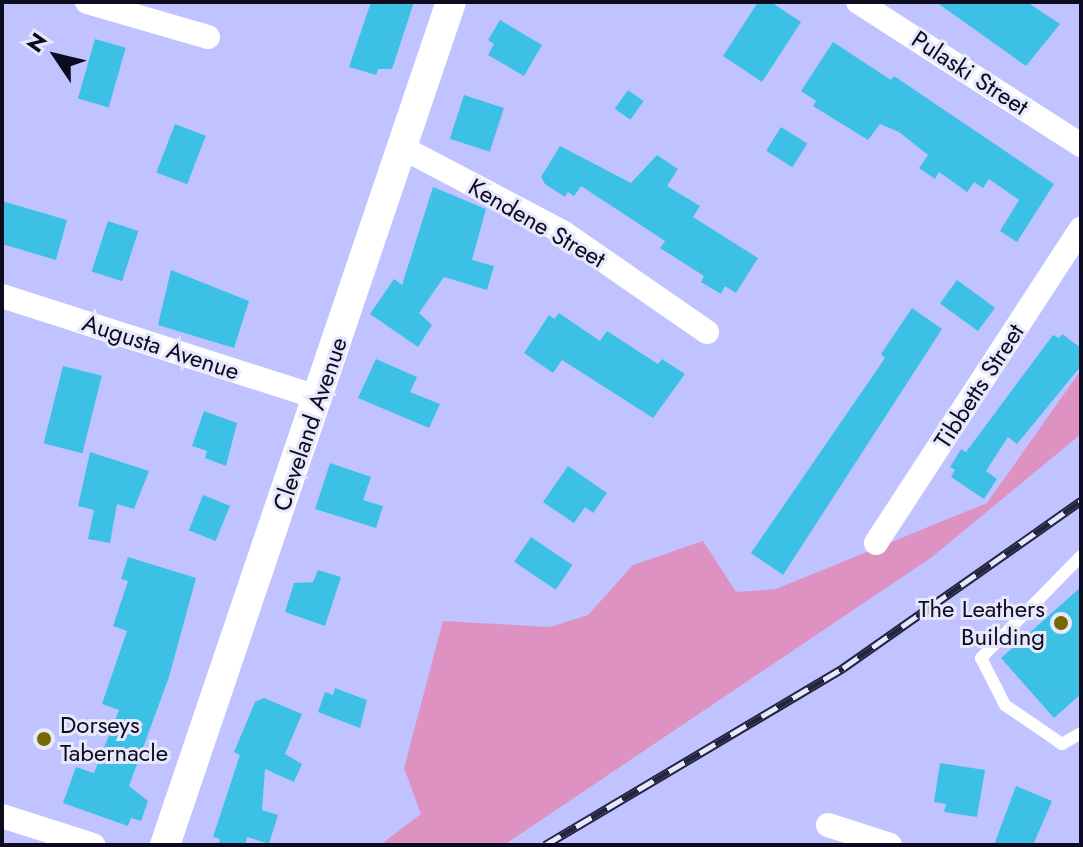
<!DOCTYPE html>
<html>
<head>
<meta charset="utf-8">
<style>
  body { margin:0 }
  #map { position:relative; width:1083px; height:847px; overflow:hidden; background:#c0c3ff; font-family:Jost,sans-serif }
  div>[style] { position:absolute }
  .green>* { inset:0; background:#dd92c1 }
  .building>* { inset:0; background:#3dc0e6; transform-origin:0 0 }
  .service>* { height:12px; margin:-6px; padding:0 6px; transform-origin:6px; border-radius:6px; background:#fff }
  .minor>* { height:24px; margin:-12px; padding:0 12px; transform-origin:12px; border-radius:12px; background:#fff }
  .tertiary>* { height:30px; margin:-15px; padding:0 15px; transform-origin:15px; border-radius:15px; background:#fff }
  .rail>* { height:9px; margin-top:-4.5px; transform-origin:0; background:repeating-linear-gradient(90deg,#e7e8fb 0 18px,#24243e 0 36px); box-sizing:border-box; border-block:2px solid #24243e }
  .dots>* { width:22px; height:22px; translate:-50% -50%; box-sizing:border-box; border:4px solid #e7e8fb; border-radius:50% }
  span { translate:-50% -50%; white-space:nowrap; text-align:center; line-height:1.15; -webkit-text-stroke:6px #e7e8fb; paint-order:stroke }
  .street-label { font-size:24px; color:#0c0b20 }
  .poi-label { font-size:24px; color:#0c0b20 }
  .right { translate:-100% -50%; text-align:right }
  .left { translate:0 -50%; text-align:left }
  .frame { position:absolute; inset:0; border:4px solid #0c0b20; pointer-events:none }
  .north { position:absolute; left:16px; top:16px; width:80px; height:80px; -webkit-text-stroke:6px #e7e8fb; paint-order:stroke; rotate:305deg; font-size:22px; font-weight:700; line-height:32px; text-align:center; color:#0c0b20 }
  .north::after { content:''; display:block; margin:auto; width:28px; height:36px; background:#0c0b20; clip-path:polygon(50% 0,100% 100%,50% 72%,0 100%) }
</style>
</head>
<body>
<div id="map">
  <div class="green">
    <div style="clip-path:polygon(1081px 370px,1081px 434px,932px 557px,504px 845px,380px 845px,421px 814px,404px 768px,443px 621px,550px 627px,588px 615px,633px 565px,703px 541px,736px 592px,776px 589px,987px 503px)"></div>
  </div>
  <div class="building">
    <div style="clip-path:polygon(371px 2px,414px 2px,392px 69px,378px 69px,376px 75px,349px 67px)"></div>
    <div style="clip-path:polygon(758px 2px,771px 2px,801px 22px,762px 82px,723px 56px)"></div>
    <div style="clip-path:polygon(936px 2px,1027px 2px,1060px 24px,1026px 66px)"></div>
    <div style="clip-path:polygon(500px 20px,542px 45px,524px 76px,488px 55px,494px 44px,488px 40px)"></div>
    <div style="left:95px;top:39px;width:32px;height:62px;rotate:16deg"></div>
    <div style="clip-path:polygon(833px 42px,891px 80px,894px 76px,1054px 184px,1017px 242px,1000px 231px,1019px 200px,989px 179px,983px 188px,974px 182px,967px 192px,939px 172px,935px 179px,919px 168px,928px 155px,899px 132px,880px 124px,868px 140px,813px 106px,816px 101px,801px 91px)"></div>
    <div style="left:628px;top:90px;width:19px;height:23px;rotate:35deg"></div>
    <div style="left:464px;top:95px;width:42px;height:46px;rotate:18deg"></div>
    <div style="left:175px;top:124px;width:33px;height:52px;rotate:21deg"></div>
    <div style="left:781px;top:127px;width:31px;height:28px;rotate:32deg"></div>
    <div style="clip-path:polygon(560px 146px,631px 183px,657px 155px,678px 169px,667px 186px,700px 206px,693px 217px,758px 258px,736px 293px,725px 286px,721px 294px,701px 282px,704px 276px,660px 248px,665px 241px,581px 186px,574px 196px,568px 192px,565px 197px,545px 184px,541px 177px)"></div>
    <div style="clip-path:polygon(433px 187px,486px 209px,472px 260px,494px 266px,487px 290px,444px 277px,419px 313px,432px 325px,418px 347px,370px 314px,394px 279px,402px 285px)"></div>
    <div style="clip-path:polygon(2px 201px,67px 220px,56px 260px,2px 244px)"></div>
    <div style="left:108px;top:221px;width:32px;height:53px;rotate:18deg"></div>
    <div style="clip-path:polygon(171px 270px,249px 301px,234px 348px,158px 325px)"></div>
    <div style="left:957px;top:280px;width:47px;height:29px;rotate:36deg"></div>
    <div style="clip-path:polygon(912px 308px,942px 329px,783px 575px,751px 553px,885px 358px,881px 354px)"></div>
    <div style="clip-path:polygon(559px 313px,600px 341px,607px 331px,658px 364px,662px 359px,685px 374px,653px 418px,562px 360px,553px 373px,524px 353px,549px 315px,554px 319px)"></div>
    <div style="clip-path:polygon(1062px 334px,1081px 348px,1081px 366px,1017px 444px,1008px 437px,986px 471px,997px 479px,984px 499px,951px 477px,955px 470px,950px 467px,961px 449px,966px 452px,1053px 335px,1059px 338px)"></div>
    <div style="clip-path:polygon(376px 359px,417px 377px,410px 392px,440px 404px,429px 428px,358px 398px)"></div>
    <div style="left:63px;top:366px;width:40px;height:80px;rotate:14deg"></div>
    <div style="clip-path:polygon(204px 411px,237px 423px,226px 466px,205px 458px,207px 451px,192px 446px)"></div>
    <div style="clip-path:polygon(90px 452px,149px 471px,134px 509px,117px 504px,110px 543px,88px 539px,94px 510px,78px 506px)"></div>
    <div style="clip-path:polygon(330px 463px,371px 477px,363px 500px,383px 506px,376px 528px,315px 509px)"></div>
    <div style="clip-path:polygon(568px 466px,607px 493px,593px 513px,585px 507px,574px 523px,543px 502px)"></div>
    <div style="left:203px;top:495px;width:29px;height:38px;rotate:22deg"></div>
    <div style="left:531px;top:537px;width:50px;height:30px;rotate:34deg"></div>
    <div style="clip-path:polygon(128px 557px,196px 578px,169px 677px,129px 786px,148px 801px,141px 821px,131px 818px,128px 826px,63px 803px,76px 767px,94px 773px,119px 710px,102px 704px,127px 631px,113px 626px,128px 581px,121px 579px)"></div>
    <div style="clip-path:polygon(318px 570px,341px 577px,325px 626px,285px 612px,294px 583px,313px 582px)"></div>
    <div style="clip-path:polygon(1081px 587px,1081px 694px,1054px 718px,1001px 658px)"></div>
    <div style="clip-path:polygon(335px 688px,367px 700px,360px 728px,318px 712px,325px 692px,333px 695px)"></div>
    <div style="clip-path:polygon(264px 698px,302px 714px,285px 754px,302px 764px,294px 782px,265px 769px,262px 810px,278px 815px,269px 844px,247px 837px,245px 845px,218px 845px,220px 839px,213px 837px,240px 755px,234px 752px,255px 702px)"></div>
    <div style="clip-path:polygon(940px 763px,985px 770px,977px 817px,944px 812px,946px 804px,934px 802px)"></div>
    <div style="clip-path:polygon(1016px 786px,1052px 801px,1033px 845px,994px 845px)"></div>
  </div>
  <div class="service">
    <div style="left:1081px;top:556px;width:143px;rotate:134.4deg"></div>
    <div style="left:981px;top:658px;width:53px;rotate:62.9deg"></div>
    <div style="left:1005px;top:705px;width:69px;rotate:34.4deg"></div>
    <div style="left:1062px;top:744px;width:22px;rotate:-30deg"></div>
  </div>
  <div class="minor">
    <div style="left:87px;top:2px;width:126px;rotate:16.1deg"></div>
    <div style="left:858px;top:2px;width:265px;rotate:32.7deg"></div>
    <div style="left:403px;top:148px;width:182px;rotate:27.8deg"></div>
    <div style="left:564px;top:233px;width:174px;rotate:34.7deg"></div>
    <div style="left:2px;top:296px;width:333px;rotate:17.8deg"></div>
    <div style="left:876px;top:543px;width:375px;rotate:-56.9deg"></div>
    <div style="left:2px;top:816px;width:96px;rotate:17.7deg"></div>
    <div style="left:828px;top:825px;width:65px;rotate:17.9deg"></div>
  </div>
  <div class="tertiary">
    <div style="left:165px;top:845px;width:890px;rotate:-71.26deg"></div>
  </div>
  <div class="rail">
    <div style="left:545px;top:845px;width:347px;rotate:-30.7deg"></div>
    <div style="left:843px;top:668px;width:291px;rotate:-35.1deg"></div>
  </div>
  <div class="dots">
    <div style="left:1061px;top:623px;background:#756a02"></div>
    <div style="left:44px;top:739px;background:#756a02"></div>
  </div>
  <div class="street-label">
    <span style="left:970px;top:73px;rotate:33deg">Pulaski Street</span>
    <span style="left:537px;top:223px;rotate:30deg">Kendene Street</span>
    <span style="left:161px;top:347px;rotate:18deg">Augusta Avenue</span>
    <span style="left:979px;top:386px;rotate:-57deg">Tibbetts Street</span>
    <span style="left:310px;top:424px;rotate:-71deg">Cleveland Avenue</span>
  </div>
  <div class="poi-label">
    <span class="right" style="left:1045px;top:623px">The Leathers<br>Building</span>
    <span class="left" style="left:60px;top:739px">Dorseys<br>Tabernacle</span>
  </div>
  <div class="frame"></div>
  <div class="north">N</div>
</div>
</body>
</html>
